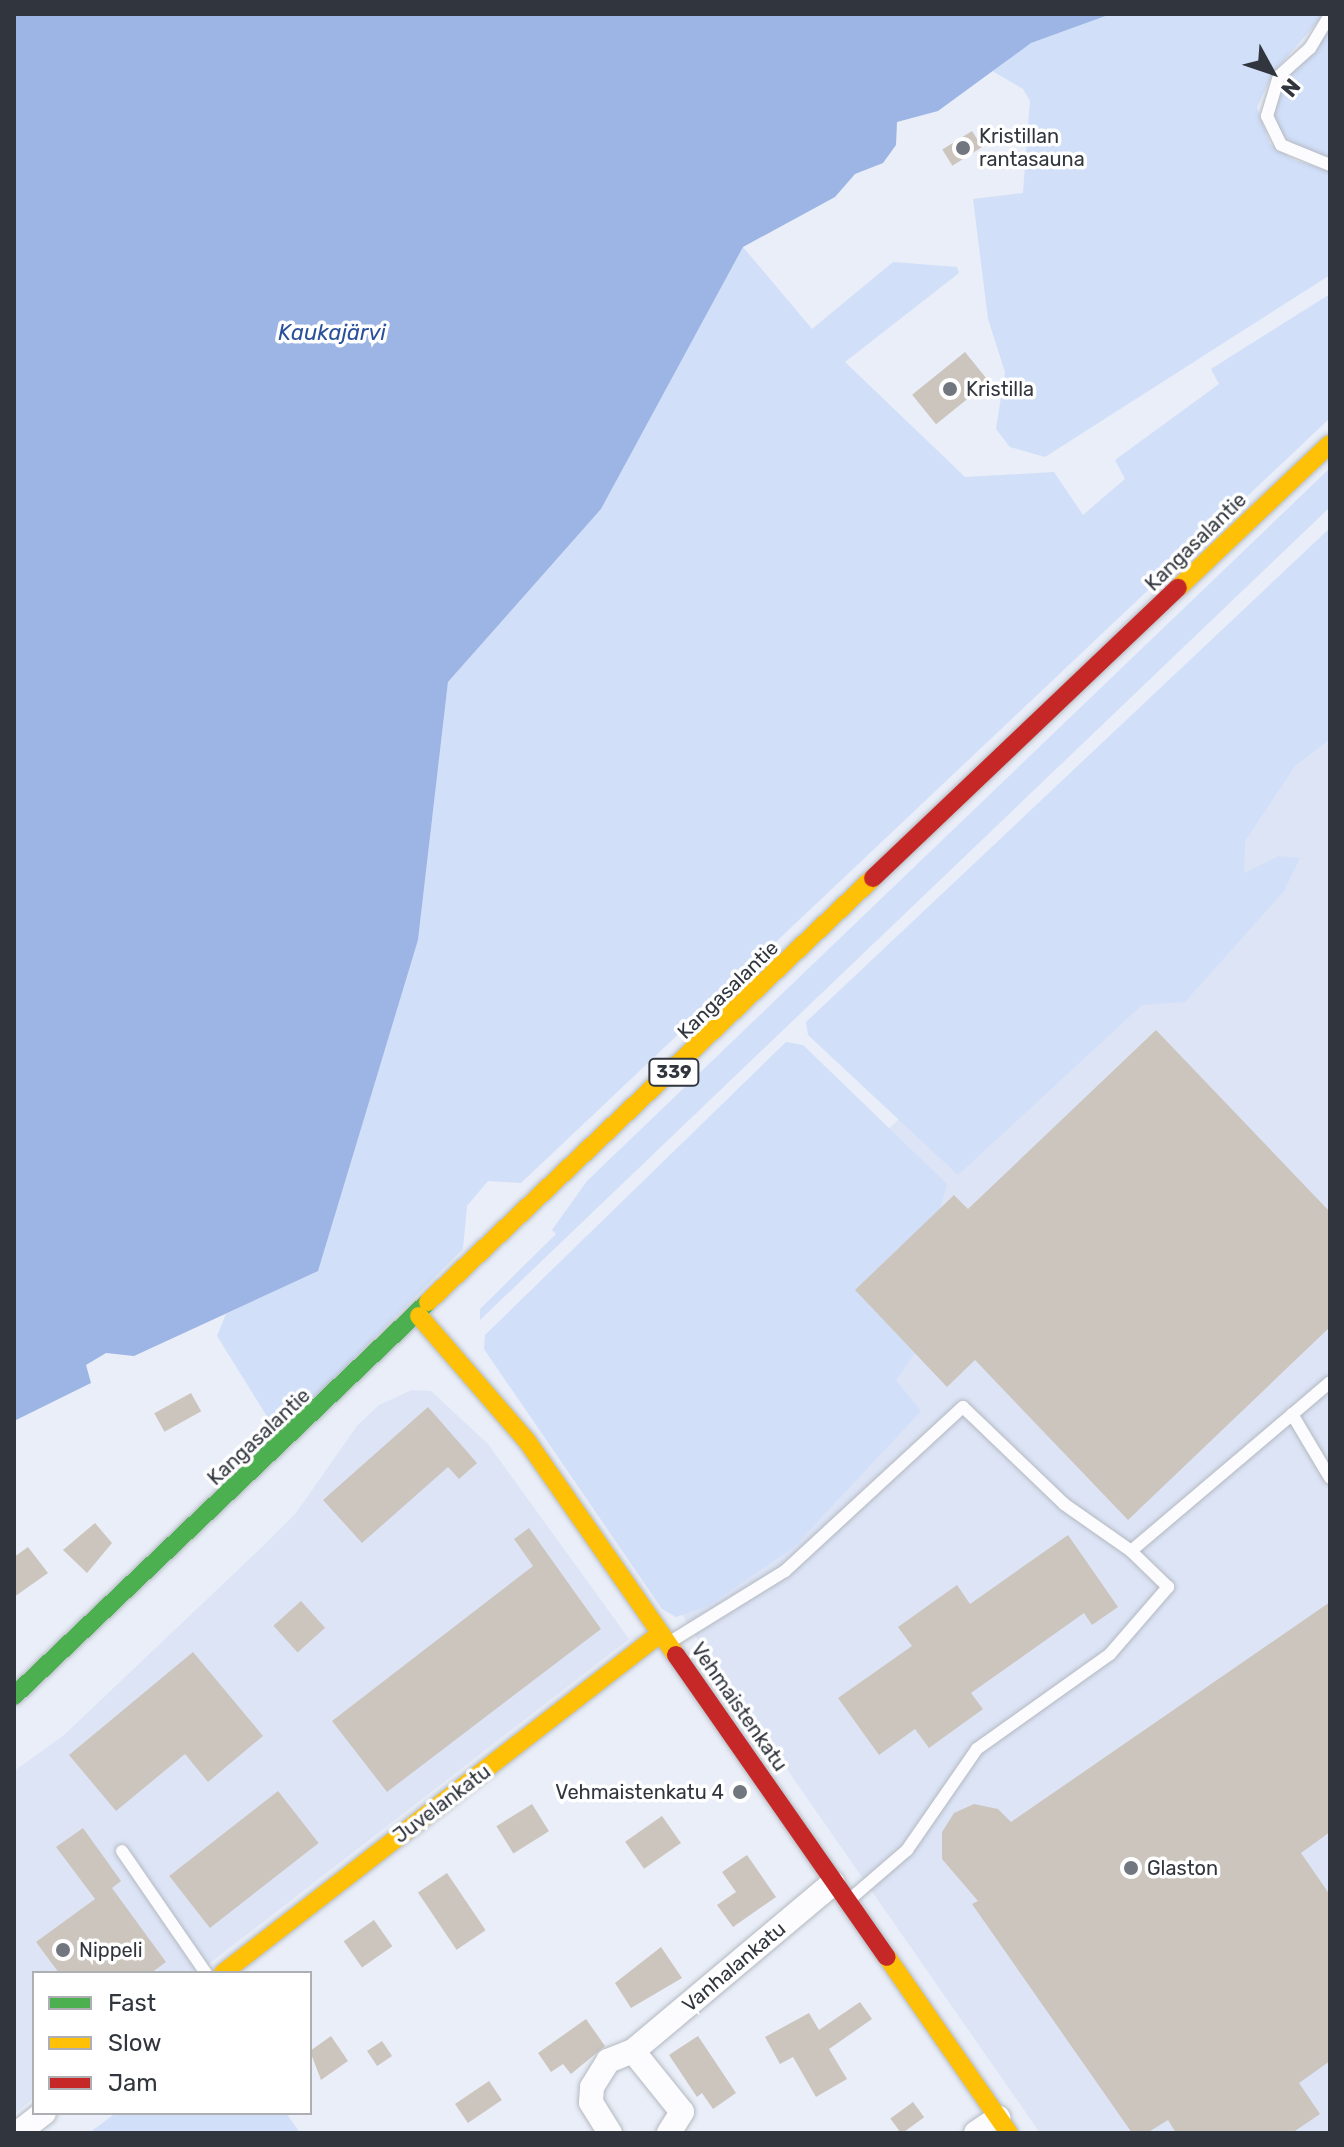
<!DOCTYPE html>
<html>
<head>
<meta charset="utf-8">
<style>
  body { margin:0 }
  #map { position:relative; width:1344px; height:2147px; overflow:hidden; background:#e9eef8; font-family:Rubik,sans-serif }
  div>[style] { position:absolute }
  .built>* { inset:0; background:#dce4f6 }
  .green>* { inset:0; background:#d1dff9 }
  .water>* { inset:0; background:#9cb5e4 }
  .building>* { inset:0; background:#ccc5be; transform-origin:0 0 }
  .roads { filter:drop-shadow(0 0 2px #b4b9c0) drop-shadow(0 0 2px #b4b9c0) }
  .lane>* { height:12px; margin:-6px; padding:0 6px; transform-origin:6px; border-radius:6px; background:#fcfcfe }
  .street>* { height:24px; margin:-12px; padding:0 12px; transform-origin:12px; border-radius:12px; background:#fcfcfe }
  .fast>* { height:18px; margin:-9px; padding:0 9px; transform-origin:9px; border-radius:9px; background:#4caf50 }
  .slow>* { height:18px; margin:-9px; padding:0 9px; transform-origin:9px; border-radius:9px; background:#ffc107 }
  .jam>* { height:18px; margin:-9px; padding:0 9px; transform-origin:9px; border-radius:9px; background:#c62828 }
  .dots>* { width:22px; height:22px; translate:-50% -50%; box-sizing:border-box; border:4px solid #fff; border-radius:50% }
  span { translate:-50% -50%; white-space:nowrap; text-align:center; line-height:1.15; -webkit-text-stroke:7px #fff; paint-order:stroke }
  .shield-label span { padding:2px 6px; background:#fff; border:2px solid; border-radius:6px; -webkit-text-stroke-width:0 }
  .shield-label { font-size:18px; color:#31363e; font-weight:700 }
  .poi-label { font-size:20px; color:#31363e }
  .left { translate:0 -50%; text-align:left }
  .right { translate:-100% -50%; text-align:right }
  .street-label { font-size:20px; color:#31363e }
  .water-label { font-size:22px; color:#2a509b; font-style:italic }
  .frame { position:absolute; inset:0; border:16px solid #31363e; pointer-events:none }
  .legend { position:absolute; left:32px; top:1971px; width:280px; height:144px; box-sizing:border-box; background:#fff; border:2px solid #adafb2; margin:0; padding:10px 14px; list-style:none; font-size:24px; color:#31363e }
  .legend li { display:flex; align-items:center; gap:16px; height:40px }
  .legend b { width:40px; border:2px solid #adafb2 }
  .north { position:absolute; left:1232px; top:32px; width:80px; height:80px; -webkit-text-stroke:6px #fff; paint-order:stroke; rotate:130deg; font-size:22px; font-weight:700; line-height:32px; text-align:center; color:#31363e }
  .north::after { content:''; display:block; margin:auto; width:28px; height:36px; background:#31363e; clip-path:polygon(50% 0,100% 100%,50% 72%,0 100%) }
</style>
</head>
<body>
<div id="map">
  <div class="built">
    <div style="clip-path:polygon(1330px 707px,1330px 2133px,1040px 2133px,711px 1660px,624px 1524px,648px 1359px)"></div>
    <div style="clip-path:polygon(412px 1390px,431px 1391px,488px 1444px,629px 1639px,197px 1973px,34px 1973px,34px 2098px,14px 2114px,14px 1771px,63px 1736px,259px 1550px,296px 1513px,357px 1426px,379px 1405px)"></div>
  </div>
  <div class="green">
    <div style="clip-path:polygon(1111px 14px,1324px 14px,1274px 72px,1257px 107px,1270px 144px,1294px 160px,1330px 171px,1330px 275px,1045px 457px,1010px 447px,996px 429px,1005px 372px,988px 319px,973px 199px,1023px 193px,1030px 101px,1023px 89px,989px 69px,1031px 43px)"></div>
    <div style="clip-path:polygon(1330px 24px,1330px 158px,1300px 149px,1277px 131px,1272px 106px,1286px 75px)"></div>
    <div style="clip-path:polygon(743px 247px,812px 329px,893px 262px,957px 267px,959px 273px,845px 362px,965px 477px,1054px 472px,1083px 515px,1125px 479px,1115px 460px,1219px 384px,1211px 369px,1330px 294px,1330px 418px,521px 1183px,488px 1181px,467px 1206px,463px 1249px,278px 1434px,217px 1336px,226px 1314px,318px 1270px,418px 940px,448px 682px,601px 509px)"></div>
    <div style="clip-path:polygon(1330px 468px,1330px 507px,480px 1320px,480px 1309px,556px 1234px,552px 1230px,587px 1181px)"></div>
    <div style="clip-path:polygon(1330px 528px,1330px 739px,1295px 766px,1245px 841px,1244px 873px,1279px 856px,1300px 858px,1284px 891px,1185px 1002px,1142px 1005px,958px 1175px,808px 1035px,806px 1022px)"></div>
    <div style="clip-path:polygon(786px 1042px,803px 1045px,947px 1184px,940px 1209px,855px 1290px,915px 1353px,896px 1380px,921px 1411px,794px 1547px,708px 1606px,676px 1617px,662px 1609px,484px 1349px,485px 1335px)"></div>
    <div style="clip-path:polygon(116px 2113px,286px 2113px,300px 2133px,89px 2133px)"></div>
  </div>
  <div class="water">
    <div style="clip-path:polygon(14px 14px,1111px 14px,1031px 43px,938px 111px,897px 122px,896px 145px,883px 163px,855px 174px,835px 197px,743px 247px,601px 509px,448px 682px,418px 940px,318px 1271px,134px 1356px,106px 1353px,86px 1365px,91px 1383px,14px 1421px)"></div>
  </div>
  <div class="building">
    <div style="left:972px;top:131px;width:19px;height:35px;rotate:58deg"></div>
    <div style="left:965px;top:352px;width:38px;height:68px;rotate:51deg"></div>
    <div style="clip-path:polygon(1156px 1030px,1330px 1212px,1330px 1327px,1128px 1520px,975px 1360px,947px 1387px,855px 1290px,954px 1195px,968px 1209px)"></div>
    <div style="left:191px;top:1393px;width:21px;height:42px;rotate:61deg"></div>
    <div style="clip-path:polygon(428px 1407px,477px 1463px,459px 1479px,448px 1467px,362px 1543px,323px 1500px)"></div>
    <div style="clip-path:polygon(95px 1523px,112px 1543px,87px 1573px,63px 1550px)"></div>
    <div style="clip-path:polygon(529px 1528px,601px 1629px,387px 1792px,332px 1721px,533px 1566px,514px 1539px)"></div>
    <div style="clip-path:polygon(1068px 1535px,1118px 1607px,1092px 1625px,1084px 1613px,971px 1693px,983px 1709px,929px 1748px,915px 1729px,879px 1755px,838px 1698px,912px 1646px,898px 1627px,957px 1585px,970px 1604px)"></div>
    <div style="clip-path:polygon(28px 1547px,48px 1573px,14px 1597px,14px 1557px)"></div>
    <div style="left:301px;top:1601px;width:36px;height:37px;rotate:48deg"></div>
    <div style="clip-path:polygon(1330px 1602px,1330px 1832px,1301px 1853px,1330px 1895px,1330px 2061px,1299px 2083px,1320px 2114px,1292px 2133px,1176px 2133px,1168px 2120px,1147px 2133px,1132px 2133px,972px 1904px,978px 1901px,942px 1859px,942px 1832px,954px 1813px,974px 1804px,998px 1809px,1011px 1822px)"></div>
    <div style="clip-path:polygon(193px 1652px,263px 1736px,208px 1782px,185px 1754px,116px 1811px,69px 1755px)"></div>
    <div style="left:278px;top:1791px;width:66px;height:138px;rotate:52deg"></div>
    <div style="left:532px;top:1804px;width:32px;height:42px;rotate:58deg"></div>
    <div style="left:662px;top:1816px;width:33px;height:45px;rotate:55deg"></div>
    <div style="clip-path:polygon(83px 1828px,121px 1881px,112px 1888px,166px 1962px,151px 1973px,59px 1973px,36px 1942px,95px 1899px,56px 1847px)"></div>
    <div style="clip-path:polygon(747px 1855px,776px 1897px,733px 1927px,717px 1905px,736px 1892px,722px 1872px)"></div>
    <div style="left:447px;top:1873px;width:69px;height:35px;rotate:56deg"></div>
    <div style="left:374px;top:1920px;width:32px;height:37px;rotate:55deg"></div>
    <div style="clip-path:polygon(661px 1947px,682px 1978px,631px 2008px,615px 1983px)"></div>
    <div style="clip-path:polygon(860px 2002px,872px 2019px,829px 2049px,847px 2079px,816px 2097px,793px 2057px,780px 2064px,765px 2037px,809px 2013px,819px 2030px)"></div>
    <div style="clip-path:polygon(586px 2019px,605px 2046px,571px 2074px,563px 2064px,551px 2072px,538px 2053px)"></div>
    <div style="clip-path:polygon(331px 2036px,348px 2061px,321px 2080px,310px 2051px)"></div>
    <div style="clip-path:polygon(698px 2036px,736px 2093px,713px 2109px,702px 2093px,697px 2097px,669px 2055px)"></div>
    <div style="left:382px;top:2041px;width:18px;height:18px;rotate:56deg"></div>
    <div style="left:489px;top:2081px;width:23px;height:41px;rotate:56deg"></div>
    <div style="left:913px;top:2102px;width:19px;height:28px;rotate:54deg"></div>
  </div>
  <div class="roads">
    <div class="lane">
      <div style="left:1330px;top:15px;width:39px;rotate:121deg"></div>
      <div style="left:1310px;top:48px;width:42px;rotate:137.9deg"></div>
      <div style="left:1279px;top:76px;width:42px;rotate:106.7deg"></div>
      <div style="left:1267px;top:116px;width:32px;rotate:64deg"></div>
      <div style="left:1281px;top:145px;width:53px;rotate:22.2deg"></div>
      <div style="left:1292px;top:1414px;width:74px;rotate:59.3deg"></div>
      <div style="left:670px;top:1642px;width:135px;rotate:-31.7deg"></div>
      <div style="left:785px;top:1571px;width:242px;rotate:-42.7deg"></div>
      <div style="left:963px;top:1407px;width:140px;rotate:43.8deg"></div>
      <div style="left:1064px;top:1504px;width:82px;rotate:35deg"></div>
      <div style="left:1131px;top:1551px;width:261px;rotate:-40.3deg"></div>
      <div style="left:122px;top:1851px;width:148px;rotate:55.5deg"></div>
      <div style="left:849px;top:1900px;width:77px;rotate:-40.8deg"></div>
      <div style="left:907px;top:1850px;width:123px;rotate:-55.3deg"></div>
      <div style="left:977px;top:1749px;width:163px;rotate:-35.5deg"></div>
      <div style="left:1110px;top:1654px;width:89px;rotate:-49.1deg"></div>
      <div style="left:1168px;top:1587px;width:52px;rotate:-135.8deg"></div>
    </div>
    <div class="street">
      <div style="left:633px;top:2051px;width:78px;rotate:51.2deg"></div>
      <div style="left:682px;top:2112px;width:25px;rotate:122deg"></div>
      <div style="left:18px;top:2133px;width:33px;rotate:-38deg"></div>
      <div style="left:610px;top:2133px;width:36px;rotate:-122deg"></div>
      <div style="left:591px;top:2102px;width:15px;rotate:-86deg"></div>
      <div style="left:592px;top:2087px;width:31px;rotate:-58deg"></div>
      <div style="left:608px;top:2061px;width:27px;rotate:-22deg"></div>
      <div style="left:633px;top:2051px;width:261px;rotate:-40deg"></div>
      <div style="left:976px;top:2133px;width:27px;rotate:-34deg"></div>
    </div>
    <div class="fast">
      <div style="left:14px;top:1696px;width:572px;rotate:-43.58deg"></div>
    </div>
    <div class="slow">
      <div style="left:1178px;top:588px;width:209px;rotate:-43.5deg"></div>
      <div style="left:428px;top:1302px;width:615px;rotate:-43.62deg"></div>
      <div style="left:419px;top:1316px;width:165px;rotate:49.2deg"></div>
      <div style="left:527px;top:1441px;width:261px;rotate:55.2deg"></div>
      <div style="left:887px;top:1957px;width:214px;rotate:55.3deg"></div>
      <div style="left:223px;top:1973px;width:554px;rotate:-37.82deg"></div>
    </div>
    <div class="jam">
      <div style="left:873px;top:878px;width:421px;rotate:-43.6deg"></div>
      <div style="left:676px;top:1655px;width:368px;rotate:55.1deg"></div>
    </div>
  </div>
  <div class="dots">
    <div style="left:963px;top:148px;background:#71767f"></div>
    <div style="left:950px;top:389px;background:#71767f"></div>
    <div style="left:740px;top:1792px;background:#71767f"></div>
    <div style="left:1131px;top:1868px;background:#71767f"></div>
    <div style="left:63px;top:1950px;background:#71767f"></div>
  </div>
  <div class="shield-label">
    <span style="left:674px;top:1072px">339</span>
  </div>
  <div class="poi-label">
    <span class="left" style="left:979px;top:148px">Kristillan<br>rantasauna</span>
    <span class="left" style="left:966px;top:389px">Kristilla</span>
    <span class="right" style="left:724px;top:1792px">Vehmaistenkatu 4</span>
    <span class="left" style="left:1147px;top:1868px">Glaston</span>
    <span class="left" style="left:79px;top:1950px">Nippeli</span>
  </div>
  <div class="street-label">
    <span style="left:1196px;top:542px;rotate:-44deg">Kangasalantie</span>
    <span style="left:728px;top:990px;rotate:-44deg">Kangasalantie</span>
    <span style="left:259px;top:1437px;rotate:-43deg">Kangasalantie</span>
    <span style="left:739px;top:1707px;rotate:55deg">Vehmaistenkatu</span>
    <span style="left:442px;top:1804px;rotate:-37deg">Juvelankatu</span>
    <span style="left:734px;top:1967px;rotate:-40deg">Vanhalankatu</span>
  </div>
  <div class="water-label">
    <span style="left:332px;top:333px">Kaukajärvi</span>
  </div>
  <div class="frame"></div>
  <ul class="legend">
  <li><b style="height:10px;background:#4caf50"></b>Fast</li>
  <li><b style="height:10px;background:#ffc107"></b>Slow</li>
  <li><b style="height:10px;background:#c62828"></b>Jam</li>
  </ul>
  <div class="north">N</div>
</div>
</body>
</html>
